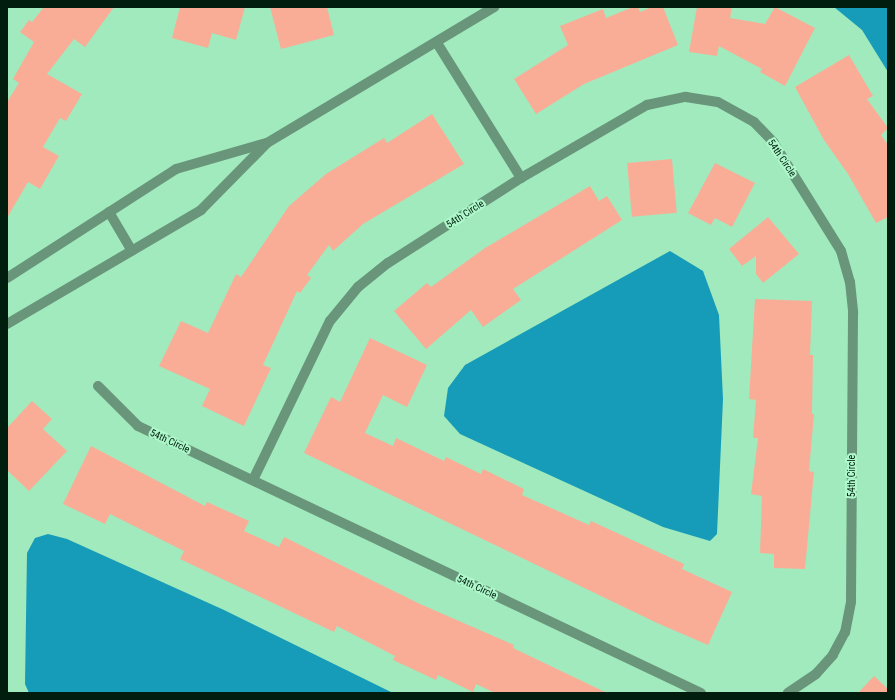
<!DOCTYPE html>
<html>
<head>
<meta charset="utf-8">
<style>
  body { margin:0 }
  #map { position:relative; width:895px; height:700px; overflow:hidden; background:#a1eabe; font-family:"Roboto Condensed",sans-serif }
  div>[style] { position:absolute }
  .water>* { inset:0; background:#169cb8 }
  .building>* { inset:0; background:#f9ad96; transform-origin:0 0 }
  .street>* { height:10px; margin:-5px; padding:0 5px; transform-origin:5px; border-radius:5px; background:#69957a }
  span { translate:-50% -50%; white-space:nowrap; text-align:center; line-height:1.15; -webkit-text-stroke:4px #aef8cb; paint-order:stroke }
  .street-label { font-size:10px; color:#001d0d }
  .frame { position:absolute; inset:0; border:8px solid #001d0d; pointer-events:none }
</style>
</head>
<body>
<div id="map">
  <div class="water">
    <div style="clip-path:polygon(834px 7px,888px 7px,888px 72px,862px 30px)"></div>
    <div style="clip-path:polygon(670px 251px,703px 271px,719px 315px,723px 399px,717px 534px,710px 541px,663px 527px,460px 434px,444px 416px,448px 388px,465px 365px)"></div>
    <div style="clip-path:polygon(48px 534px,67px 539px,224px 610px,393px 693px,29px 693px,25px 684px,27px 553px,35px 538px)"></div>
  </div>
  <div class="building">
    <div style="clip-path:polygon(44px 7px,114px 7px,85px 47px,74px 39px,47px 74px,82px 94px,66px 121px,60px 118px,43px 147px,59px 156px,40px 189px,28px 182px,7px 218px,7px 102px,19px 83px,13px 79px,34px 42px,20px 32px,29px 20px,32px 22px)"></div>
    <div style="clip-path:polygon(180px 7px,245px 7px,236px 40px,212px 33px,208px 48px,172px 38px)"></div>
    <div style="clip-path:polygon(270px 7px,327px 7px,334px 35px,281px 49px)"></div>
    <div style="clip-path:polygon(633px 7px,638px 7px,640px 12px,652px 7px,663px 7px,678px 45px,584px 84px,536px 114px,514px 79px,568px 45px,560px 26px,603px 9px,606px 18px)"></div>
    <div style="clip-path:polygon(697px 7px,732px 7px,730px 18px,765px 24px,775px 7px,815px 28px,785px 86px,760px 72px,762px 69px,719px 46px,717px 56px,689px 52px)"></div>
    <div style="clip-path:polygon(849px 55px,873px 96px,867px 99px,888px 128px,881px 135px,888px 145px,888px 217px,876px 223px,848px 174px,824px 140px,795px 87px)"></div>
    <div style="clip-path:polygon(432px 114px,464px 164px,363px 224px,333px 251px,329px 245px,307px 275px,311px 278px,300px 293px,297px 291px,263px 365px,271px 368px,244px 426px,202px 406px,210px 389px,159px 366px,181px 321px,208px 333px,236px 274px,241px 277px,289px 206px,326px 174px,384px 138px,387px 143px)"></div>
    <div style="left:672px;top:159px;width:54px;height:45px;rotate:85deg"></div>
    <div style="clip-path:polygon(715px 163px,755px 183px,732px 227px,715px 218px,711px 225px,688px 213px)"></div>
    <div style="clip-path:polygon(590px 186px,599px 201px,607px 196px,622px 220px,513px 289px,521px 300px,483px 327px,471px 310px,426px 349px,394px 311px,427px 283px,431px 287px,485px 248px)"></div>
    <div style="clip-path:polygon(768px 217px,799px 254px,763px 283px,756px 274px,756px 256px,742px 266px,729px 249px)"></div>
    <div style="clip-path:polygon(755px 299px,812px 301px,810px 355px,813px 355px,812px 414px,814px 414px,809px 471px,814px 472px,805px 569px,774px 568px,774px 554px,760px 553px,762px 496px,751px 494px,758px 438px,753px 438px,756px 400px,749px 399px)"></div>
    <div style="clip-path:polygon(370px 338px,427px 365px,407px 407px,383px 395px,365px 433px,393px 446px,396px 438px,444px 461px,446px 457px,481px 474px,483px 469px,524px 489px,522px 495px,589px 525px,591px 521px,684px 564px,682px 569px,732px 592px,708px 645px,657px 623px,304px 453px,331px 397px,340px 402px)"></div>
    <div style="clip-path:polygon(32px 401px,52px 419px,43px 429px,67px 451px,29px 491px,7px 470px,7px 428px)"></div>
    <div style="clip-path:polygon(91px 446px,205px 506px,207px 502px,249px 521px,244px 531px,279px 547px,284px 537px,420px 604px,514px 645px,513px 648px,607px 693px,495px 693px,476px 684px,473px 692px,438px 675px,436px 680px,393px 660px,395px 656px,337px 626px,334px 632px,180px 559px,184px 551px,110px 514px,105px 524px,63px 504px)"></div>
    <div style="clip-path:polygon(874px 676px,888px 689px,888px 693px,858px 693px)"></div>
  </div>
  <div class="street">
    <div style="left:437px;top:43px;width:159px;rotate:58.1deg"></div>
    <div style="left:109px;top:212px;width:45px;rotate:59.5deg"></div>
    <div style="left:7px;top:278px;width:201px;rotate:-32.8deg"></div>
    <div style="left:176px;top:169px;width:94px;rotate:-16.1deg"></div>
    <div style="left:7px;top:324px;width:225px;rotate:-30.4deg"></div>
    <div style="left:201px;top:210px;width:94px;rotate:-45.4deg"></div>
    <div style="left:267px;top:143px;width:265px;rotate:-30.9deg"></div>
    <div style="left:98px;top:386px;width:57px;rotate:45deg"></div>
    <div style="left:138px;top:426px;width:623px;rotate:25.37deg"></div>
    <div style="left:253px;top:480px;width:177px;rotate:-64.2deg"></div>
    <div style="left:330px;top:321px;width:44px;rotate:-50.5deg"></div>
    <div style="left:358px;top:287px;width:38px;rotate:-39deg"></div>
    <div style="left:388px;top:263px;width:158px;rotate:-32.6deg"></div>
    <div style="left:521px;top:178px;width:146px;rotate:-30.1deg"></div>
    <div style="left:647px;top:105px;width:40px;rotate:-12deg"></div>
    <div style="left:686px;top:97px;width:32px;rotate:9deg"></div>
    <div style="left:718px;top:102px;width:41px;rotate:29.1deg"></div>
    <div style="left:754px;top:122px;width:28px;rotate:46deg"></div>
    <div style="left:773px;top:142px;width:128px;rotate:58deg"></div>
    <div style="left:841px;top:251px;width:32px;rotate:74deg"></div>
    <div style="left:850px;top:282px;width:31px;rotate:84deg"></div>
    <div style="left:853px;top:313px;width:289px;rotate:90.4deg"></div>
    <div style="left:851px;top:602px;width:31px;rotate:101deg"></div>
    <div style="left:845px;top:632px;width:26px;rotate:118deg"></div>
    <div style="left:833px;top:655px;width:25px;rotate:132deg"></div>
    <div style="left:816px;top:674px;width:34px;rotate:146deg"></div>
  </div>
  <div class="street-label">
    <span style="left:782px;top:158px;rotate:56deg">54th Circle</span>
    <span style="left:465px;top:214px;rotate:-33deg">54th Circle</span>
    <span style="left:170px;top:441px;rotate:25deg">54th Circle</span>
    <span style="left:852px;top:476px;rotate:-90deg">54th Circle</span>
    <span style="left:477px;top:587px;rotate:25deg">54th Circle</span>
  </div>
  <div class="frame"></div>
</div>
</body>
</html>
